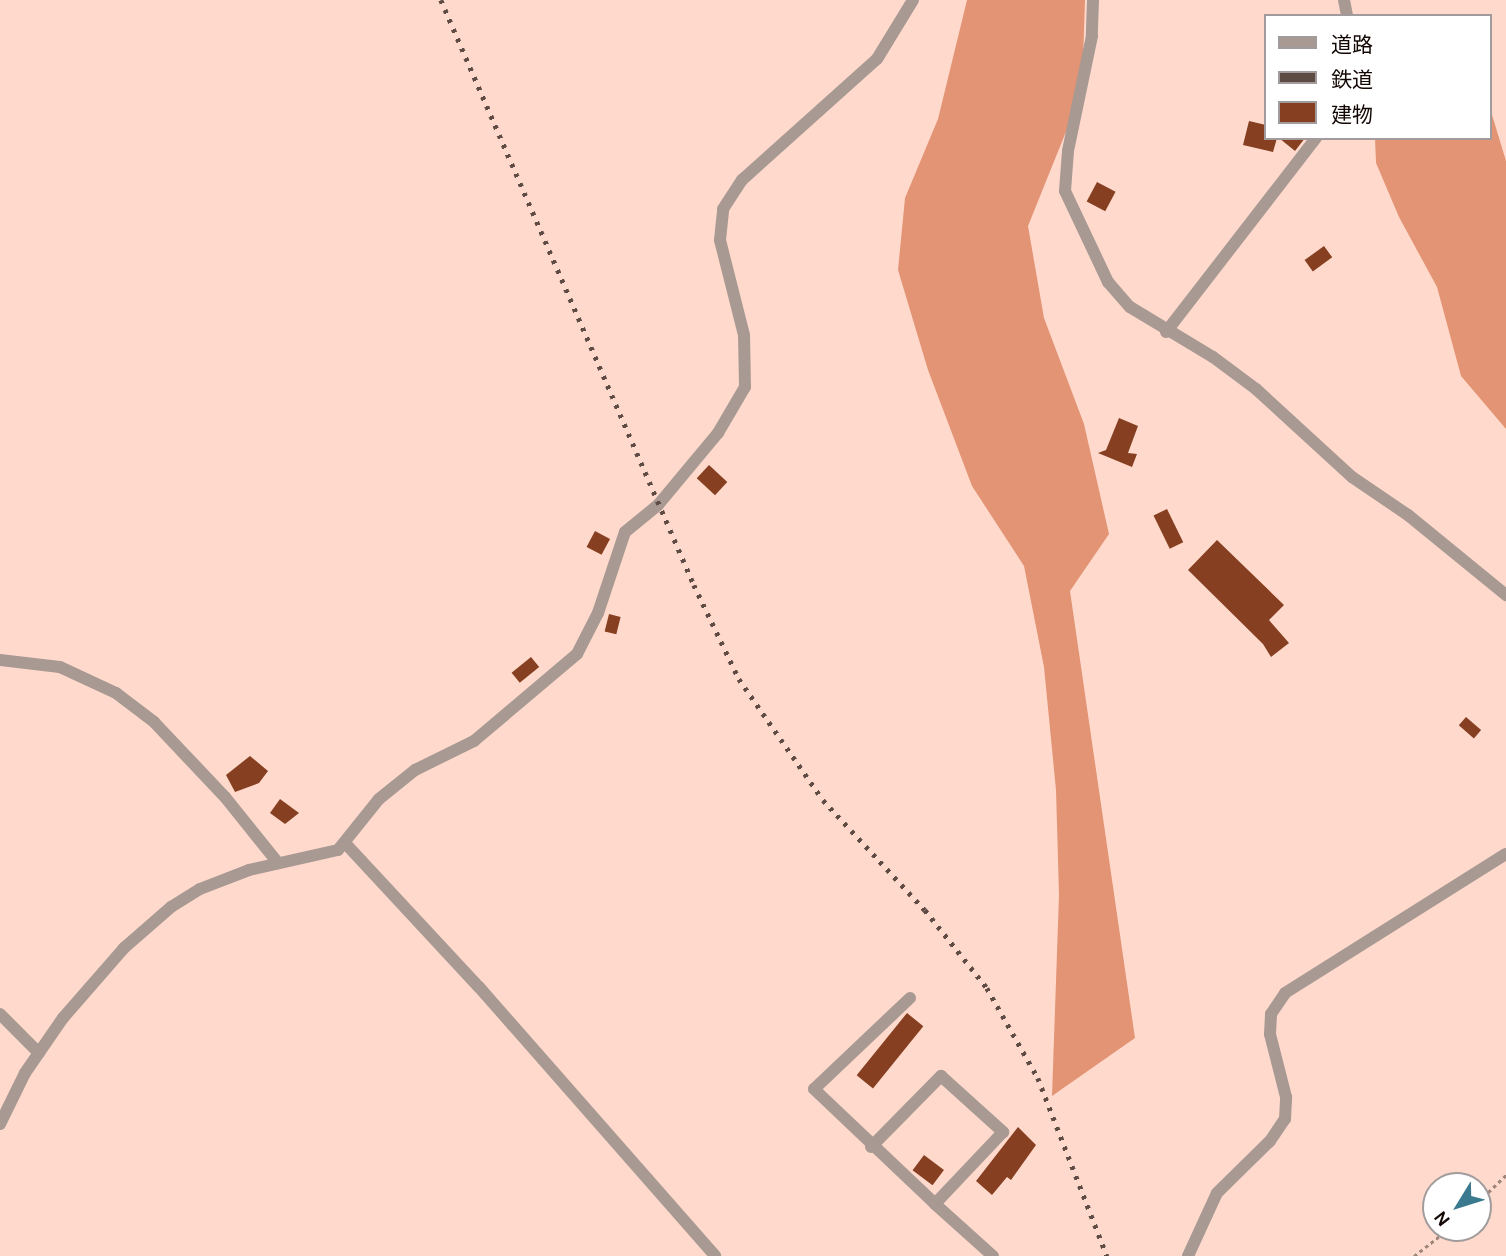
<!DOCTYPE html>
<html>
<head>
<meta charset="utf-8">
<style>
  body { margin:0 }
  #map { position:relative; width:1506px; height:1256px; overflow:hidden; background:#ffdacc; font-family:Karla,"Noto Sans JP",sans-serif }
  div>[style] { position:absolute }
  .forest>* { inset:0; background:#e39474 }
  .building>* { inset:0; background:#863f21; transform-origin:0 0 }
  .path>* { height:2.5px; margin-top:-1.25px; transform-origin:0; background:repeating-linear-gradient(90deg,#a0857b 0 3.5px,transparent 0 7px) }
  .street>* { height:12px; margin:-6px; padding:0 6px; transform-origin:6px; border-radius:6px; background:#a89993 }
  .rail>* { height:4.5px; margin-top:-2.25px; transform-origin:0; background:repeating-linear-gradient(90deg,#5e4b44 0 3.5px,transparent 0 10.5px) }
  span { translate:-50% -50%; white-space:nowrap; text-align:center; line-height:1.15; -webkit-text-stroke:7px #fff; paint-order:stroke }
  .legend { position:absolute; left:1264px; top:14px; width:228px; height:126px; box-sizing:border-box; background:#fff; border:2px solid #a19c9b; margin:0; padding:9px 12px; list-style:none; font-size:21px; color:#140805 }
  .legend li { display:flex; align-items:center; gap:14px; height:35px }
  .legend b { width:35px; border:2px solid #a19c9b }
  .north { position:absolute; left:1422px; top:1172px; width:70px; height:70px; box-sizing:border-box; background:#fff; border:2px solid #a19c9b; border-radius:50%; rotate:232deg; font-size:19px; font-weight:700; line-height:28px; text-align:center; color:#140805 }
  .north::after { content:''; display:block; margin:auto; width:24px; height:32px; background:#3a798e; clip-path:polygon(50% 0,100% 100%,50% 72%,0 100%) }
</style>
</head>
<body>
<div id="map">
  <div class="forest">
    <div style="clip-path:polygon(967px 0,1085px 0,1082px 92px,1028px 226px,1044px 318px,1084px 424px,1109px 534px,1070px 591px,1135px 1038px,1052px 1096px,1059px 895px,1056px 790px,1044px 667px,1024px 566px,972px 486px,928px 370px,898px 270px,905px 198px,938px 119px)"></div>
    <div style="clip-path:polygon(1490px 108px,1506px 161px,1506px 429px,1461px 376px,1437px 287px,1399px 217px,1376px 163px,1375px 138px,1490px 138px)"></div>
  </div>
  <div class="building">
    <div style="clip-path:polygon(1249px 121px,1266px 125px,1266px 138px,1277px 138px,1273px 152px,1243px 145px)"></div>
    <div style="clip-path:polygon(1279px 138px,1305px 138px,1295px 151px)"></div>
    <div style="left:1097px;top:182px;width:21px;height:22px;rotate:28deg"></div>
    <div style="left:1324px;top:246px;width:14px;height:24px;rotate:54deg"></div>
    <div style="clip-path:polygon(1119px 418px,1138px 426px,1128px 453px,1137px 454px,1132px 467px,1098px 453px,1106px 450px)"></div>
    <div style="left:709px;top:465px;width:25px;height:18px;rotate:43deg"></div>
    <div style="left:1167px;top:509px;width:37px;height:15px;rotate:64deg"></div>
    <div style="left:595px;top:531px;width:17px;height:18px;rotate:28deg"></div>
    <div style="clip-path:polygon(1217px 540px,1284px 605px,1269px 620px,1289px 643px,1271px 657px,1263px 644px,1188px 570px)"></div>
    <div style="left:609px;top:614px;width:12px;height:18px;rotate:14deg"></div>
    <div style="left:531px;top:657px;width:13px;height:25px;rotate:51deg"></div>
    <div style="left:1466px;top:717px;width:20px;height:11px;rotate:41deg"></div>
    <div style="clip-path:polygon(250px 756px,268px 771px,259px 783px,235px 792px,226px 775px)"></div>
    <div style="clip-path:polygon(280px 799px,299px 813px,285px 824px,270px 813px)"></div>
    <div style="left:907px;top:1013px;width:21px;height:80px;rotate:39deg"></div>
    <div style="clip-path:polygon(1018px 1127px,1036px 1145px,1011px 1180px,1007px 1177px,992px 1195px,976px 1181px)"></div>
    <div style="left:924px;top:1155px;width:25px;height:19px;rotate:37deg"></div>
  </div>
  <div class="path">
    <div style="left:1478px;top:1202px;width:39px;rotate:-44deg"></div>
    <div style="left:1414px;top:1256px;width:46px;rotate:-37.9deg"></div>
  </div>
  <div class="street">
    <div style="left:1093px;top:0;width:36px;rotate:92deg"></div>
    <div style="left:1092px;top:36px;width:117px;rotate:101.8deg"></div>
    <div style="left:1068px;top:151px;width:40px;rotate:94.3deg"></div>
    <div style="left:1065px;top:191px;width:101px;rotate:64.7deg"></div>
    <div style="left:1108px;top:282px;width:33px;rotate:49deg"></div>
    <div style="left:1130px;top:307px;width:97px;rotate:31.1deg"></div>
    <div style="left:1213px;top:357px;width:54px;rotate:36.7deg"></div>
    <div style="left:1256px;top:389px;width:130px;rotate:42.5deg"></div>
    <div style="left:1352px;top:477px;width:68px;rotate:34.2deg"></div>
    <div style="left:1408px;top:515px;width:127px;rotate:39.2deg"></div>
    <div style="left:1344px;top:0;width:16px;rotate:79deg"></div>
    <div style="left:1166px;top:332px;width:245px;rotate:-52.3deg"></div>
    <div style="left:0;top:660px;width:60px;rotate:6.7deg"></div>
    <div style="left:60px;top:667px;width:62px;rotate:24.9deg"></div>
    <div style="left:116px;top:693px;width:48px;rotate:37.3deg"></div>
    <div style="left:154px;top:722px;width:103px;rotate:46.6deg"></div>
    <div style="left:225px;top:797px;width:85px;rotate:51.2deg"></div>
    <div style="left:345px;top:843px;width:197px;rotate:47.1deg"></div>
    <div style="left:479px;top:987px;width:358px;rotate:48.7deg"></div>
    <div style="left:910px;top:998px;width:132px;rotate:136.5deg"></div>
    <div style="left:814px;top:1089px;width:167px;rotate:43.5deg"></div>
    <div style="left:0;top:1014px;width:55px;rotate:45deg"></div>
    <div style="left:0;top:1124px;width:57px;rotate:-63.9deg"></div>
    <div style="left:25px;top:1073px;width:67px;rotate:-55.4deg"></div>
    <div style="left:63px;top:1018px;width:93px;rotate:-48.9deg"></div>
    <div style="left:124px;top:948px;width:62px;rotate:-41.1deg"></div>
    <div style="left:171px;top:907px;width:34px;rotate:-32deg"></div>
    <div style="left:200px;top:889px;width:53px;rotate:-21.2deg"></div>
    <div style="left:249px;top:870px;width:91px;rotate:-12.7deg"></div>
    <div style="left:338px;top:850px;width:65px;rotate:-51.2deg"></div>
    <div style="left:379px;top:799px;width:46px;rotate:-38.9deg"></div>
    <div style="left:415px;top:770px;width:66px;rotate:-26.2deg"></div>
    <div style="left:474px;top:741px;width:135px;rotate:-40.2deg"></div>
    <div style="left:577px;top:654px;width:46px;rotate:-62.9deg"></div>
    <div style="left:598px;top:613px;width:85px;rotate:-71.6deg"></div>
    <div style="left:625px;top:532px;width:43px;rotate:-39.3deg"></div>
    <div style="left:658px;top:505px;width:94px;rotate:-50.2deg"></div>
    <div style="left:718px;top:433px;width:53px;rotate:-59.6deg"></div>
    <div style="left:745px;top:387px;width:52px;rotate:-91.1deg"></div>
    <div style="left:744px;top:335px;width:98px;rotate:-104.2deg"></div>
    <div style="left:720px;top:240px;width:31px;rotate:-84deg"></div>
    <div style="left:723px;top:209px;width:35px;rotate:-57deg"></div>
    <div style="left:742px;top:180px;width:181px;rotate:-41.9deg"></div>
    <div style="left:877px;top:59px;width:69px;rotate:-58.6deg"></div>
    <div style="left:871px;top:1147px;width:100px;rotate:-45.4deg"></div>
    <div style="left:941px;top:1076px;width:84px;rotate:42.1deg"></div>
    <div style="left:1003px;top:1132px;width:99px;rotate:133.4deg"></div>
    <div style="left:935px;top:1204px;width:78px;rotate:41.9deg"></div>
    <div style="left:1188px;top:1256px;width:69px;rotate:-65.3deg"></div>
    <div style="left:1217px;top:1193px;width:74px;rotate:-44.5deg"></div>
    <div style="left:1270px;top:1141px;width:27px;rotate:-56deg"></div>
    <div style="left:1285px;top:1119px;width:22px;rotate:-87deg"></div>
    <div style="left:1286px;top:1097px;width:65px;rotate:-104.3deg"></div>
    <div style="left:1270px;top:1034px;width:20px;rotate:-87deg"></div>
    <div style="left:1271px;top:1014px;width:25px;rotate:-56deg"></div>
    <div style="left:1285px;top:993px;width:261px;rotate:-32.2deg"></div>
  </div>
  <div class="rail">
    <div style="left:441px;top:0;width:637px;rotate:66.61deg"></div>
    <div style="left:694px;top:585px;width:104px;rotate:64.4deg"></div>
    <div style="left:739px;top:679px;width:147px;rotate:55.2deg"></div>
    <div style="left:823px;top:800px;width:150px;rotate:47.2deg"></div>
    <div style="left:925px;top:910px;width:100px;rotate:51.5deg"></div>
    <div style="left:987px;top:988px;width:103px;rotate:60.5deg"></div>
    <div style="left:1038px;top:1078px;width:191px;rotate:68.8deg"></div>
  </div>
  <ul class="legend">
  <li><b style="height:9px;background:#a89993"></b>道路</li>
  <li><b style="height:9px;background:#5e4b44"></b>鉄道</li>
  <li><b style="height:19px;background:#863f21"></b>建物</li>
  </ul>
  <div class="north">N</div>
</div>
</body>
</html>
